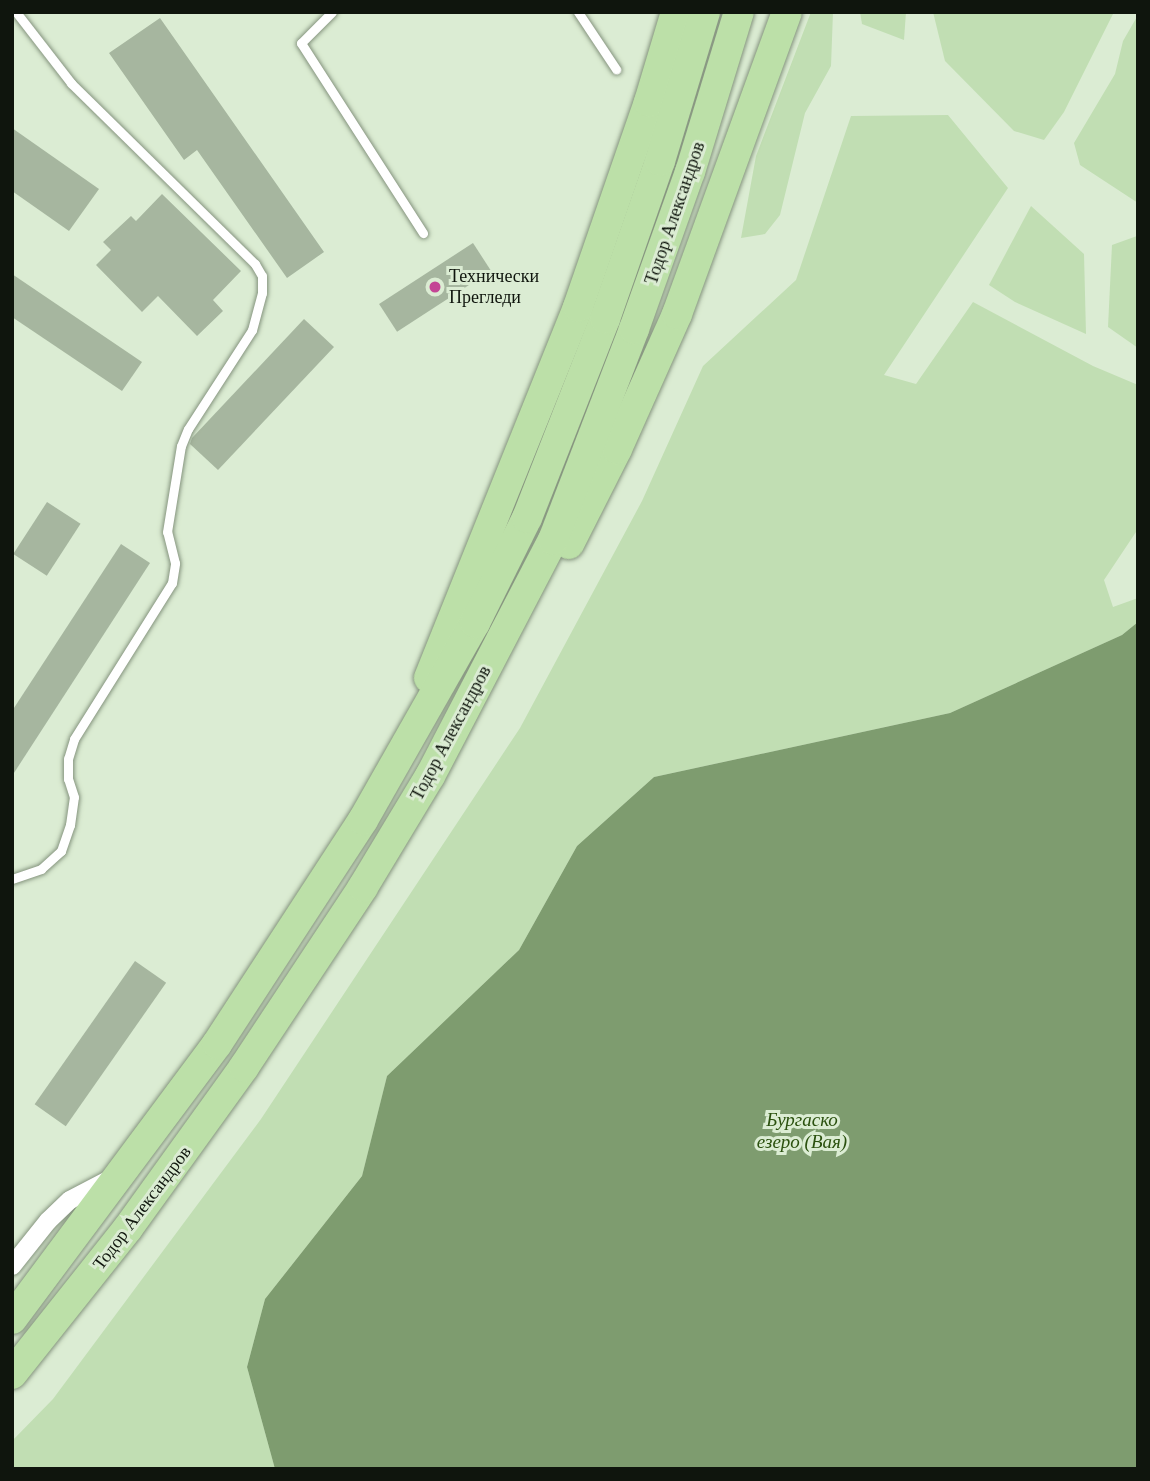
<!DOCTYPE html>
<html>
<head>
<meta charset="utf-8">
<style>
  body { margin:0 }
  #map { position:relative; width:1150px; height:1481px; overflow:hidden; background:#dbecd3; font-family:"Times New Roman",serif }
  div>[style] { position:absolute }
  .green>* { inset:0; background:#c1deb3 }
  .water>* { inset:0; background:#7e9c6f }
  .building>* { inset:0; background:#a6b69f; transform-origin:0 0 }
  .roads { filter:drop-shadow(0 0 2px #85947e) drop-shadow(0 0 2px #85947e) }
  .service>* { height:9px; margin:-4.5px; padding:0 4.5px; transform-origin:4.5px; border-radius:4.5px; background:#fff }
  .minor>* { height:18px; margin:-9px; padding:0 9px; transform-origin:9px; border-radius:9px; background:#fff }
  .trunk>* { height:30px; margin:-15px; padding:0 15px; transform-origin:15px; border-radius:15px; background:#bce0a8 }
  .dots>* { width:19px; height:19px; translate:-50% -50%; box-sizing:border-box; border:4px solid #dbecd3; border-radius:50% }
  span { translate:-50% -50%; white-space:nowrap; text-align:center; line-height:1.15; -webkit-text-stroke:6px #dbecd3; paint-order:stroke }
  .street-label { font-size:18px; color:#0f150d }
  .poi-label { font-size:18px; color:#0f150d }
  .left { translate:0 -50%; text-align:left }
  .water-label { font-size:19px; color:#2b510f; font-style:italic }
  .frame { position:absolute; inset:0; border:14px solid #0f150d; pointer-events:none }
</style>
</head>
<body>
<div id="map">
  <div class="green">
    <div style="clip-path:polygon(811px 12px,833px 12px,831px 66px,805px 113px,780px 215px,765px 234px,741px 238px,756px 156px)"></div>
    <div style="clip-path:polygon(860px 12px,906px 12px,904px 40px,862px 24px)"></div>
    <div style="clip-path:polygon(933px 12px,1114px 12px,1064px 112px,1044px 140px,1014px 131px,945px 61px)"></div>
    <div style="clip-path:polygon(1138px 15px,1138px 203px,1080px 165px,1074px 143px,1115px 74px,1123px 41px)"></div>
    <div style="clip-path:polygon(948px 115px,1008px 188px,884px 375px,916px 384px,973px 302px,1093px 366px,1138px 385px,1138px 529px,1104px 580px,1113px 607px,1138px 598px,1138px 622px,1122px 635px,950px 713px,654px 777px,577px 846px,519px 950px,387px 1076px,362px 1176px,265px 1299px,247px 1367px,275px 1469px,12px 1469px,12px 1441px,53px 1399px,261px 1119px,520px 728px,642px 501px,703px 366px,796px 280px,851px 116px)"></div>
    <div style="clip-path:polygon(1031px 206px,1084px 254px,1086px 334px,1015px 302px,989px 285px)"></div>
    <div style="clip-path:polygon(1137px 236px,1138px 237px,1138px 348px,1108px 327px,1112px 245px)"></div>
  </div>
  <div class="water">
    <div style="clip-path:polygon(1138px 622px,1138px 1469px,275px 1469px,247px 1367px,265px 1299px,362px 1176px,387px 1076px,519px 950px,577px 846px,654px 777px,950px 713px,1122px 635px)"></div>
  </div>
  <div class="building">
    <div style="clip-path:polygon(160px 18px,324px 252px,287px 278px,197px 150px,184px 160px,109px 53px)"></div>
    <div style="clip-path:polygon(12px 128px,99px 189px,69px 231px,12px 191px)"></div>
    <div style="clip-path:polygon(162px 194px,241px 271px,213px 300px,223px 311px,197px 336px,158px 296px,142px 312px,96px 265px,111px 250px,103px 242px,131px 216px,136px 221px)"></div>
    <div style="left:473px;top:243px;width:33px;height:112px;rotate:57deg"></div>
    <div style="clip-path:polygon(12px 274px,142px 362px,122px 391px,12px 317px)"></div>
    <div style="clip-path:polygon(304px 319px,334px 347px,218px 470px,190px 444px,192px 438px)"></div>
    <div style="left:47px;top:502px;width:40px;height:62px;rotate:33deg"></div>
    <div style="clip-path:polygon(121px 544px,150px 563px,12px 776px,12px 711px)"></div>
    <div style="left:135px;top:961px;width:38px;height:175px;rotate:35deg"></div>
  </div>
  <div class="roads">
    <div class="service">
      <div style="left:332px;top:12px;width:44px;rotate:135deg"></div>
      <div style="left:301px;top:43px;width:226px;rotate:57.3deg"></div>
      <div style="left:578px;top:12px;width:69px;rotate:56.3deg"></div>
      <div style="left:12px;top:879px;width:31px;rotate:-19deg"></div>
      <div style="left:41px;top:869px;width:27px;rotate:-42deg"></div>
      <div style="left:61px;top:851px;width:28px;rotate:-71deg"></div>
      <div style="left:70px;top:825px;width:28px;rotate:-82deg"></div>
      <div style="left:74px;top:797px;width:19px;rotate:-108deg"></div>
      <div style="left:68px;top:779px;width:20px;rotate:-90deg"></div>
      <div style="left:68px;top:759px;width:21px;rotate:-73deg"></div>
      <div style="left:74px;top:739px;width:184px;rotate:-57.9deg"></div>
      <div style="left:172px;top:583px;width:20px;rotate:-81deg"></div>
      <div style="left:175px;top:563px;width:32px;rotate:-104deg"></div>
      <div style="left:167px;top:532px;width:87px;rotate:-80.8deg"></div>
      <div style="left:181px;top:446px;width:18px;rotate:-68deg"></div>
      <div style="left:188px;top:429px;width:118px;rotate:-57.1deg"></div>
      <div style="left:252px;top:330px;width:38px;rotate:-75deg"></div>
      <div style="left:262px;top:293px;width:17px;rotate:-90deg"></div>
      <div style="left:262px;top:276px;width:14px;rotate:-120deg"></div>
      <div style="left:255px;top:264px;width:258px;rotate:-135.5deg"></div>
      <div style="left:71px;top:83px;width:90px;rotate:-127.8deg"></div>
    </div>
    <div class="minor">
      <div style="left:12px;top:1266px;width:58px;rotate:-51.3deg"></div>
      <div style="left:48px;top:1221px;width:30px;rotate:-44deg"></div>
      <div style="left:70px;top:1200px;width:47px;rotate:-27.6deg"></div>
    </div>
    <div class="trunk">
      <div style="left:569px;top:544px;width:106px;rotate:-63.2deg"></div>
      <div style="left:617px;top:449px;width:148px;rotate:-66deg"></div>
      <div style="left:677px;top:314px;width:321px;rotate:-70deg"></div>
      <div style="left:429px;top:678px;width:400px;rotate:-68.1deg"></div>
      <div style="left:578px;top:307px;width:217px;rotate:-70.9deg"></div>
      <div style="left:649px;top:102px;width:94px;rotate:-73.3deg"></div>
      <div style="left:12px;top:1319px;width:343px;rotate:-53.3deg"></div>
      <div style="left:217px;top:1044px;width:267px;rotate:-56.9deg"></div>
      <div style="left:363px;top:820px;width:227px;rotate:-60.4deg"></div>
      <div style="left:475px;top:623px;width:117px;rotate:-63.7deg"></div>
      <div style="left:527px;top:518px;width:214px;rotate:-68.6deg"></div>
      <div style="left:605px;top:319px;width:167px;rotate:-70.8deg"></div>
      <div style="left:660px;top:161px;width:156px;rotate:-73.2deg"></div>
      <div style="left:12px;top:1374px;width:186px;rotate:-51.5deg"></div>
      <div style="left:128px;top:1228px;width:198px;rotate:-54.2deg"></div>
      <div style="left:244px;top:1067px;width:216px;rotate:-56.5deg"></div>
      <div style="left:363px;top:887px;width:130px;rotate:-58.9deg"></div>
      <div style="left:430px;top:776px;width:266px;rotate:-62.5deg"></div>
      <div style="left:553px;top:540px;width:226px;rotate:-69deg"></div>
      <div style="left:634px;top:329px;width:167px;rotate:-70.4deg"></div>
      <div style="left:690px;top:172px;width:167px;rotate:-73deg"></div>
    </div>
  </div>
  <div class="dots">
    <div style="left:435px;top:287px;background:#c44695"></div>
  </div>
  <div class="street-label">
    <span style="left:675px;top:213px;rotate:-71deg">Тодор Александров</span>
    <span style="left:451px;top:733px;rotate:-62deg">Тодор Александров</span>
    <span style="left:142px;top:1208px;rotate:-53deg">Тодор Александров</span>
  </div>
  <div class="poi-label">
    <span class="left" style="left:449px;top:287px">Технически<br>Прегледи</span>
  </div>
  <div class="water-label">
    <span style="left:802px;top:1131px">Бургаско<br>езеро (Вая)</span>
  </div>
  <div class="frame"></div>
</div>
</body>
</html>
